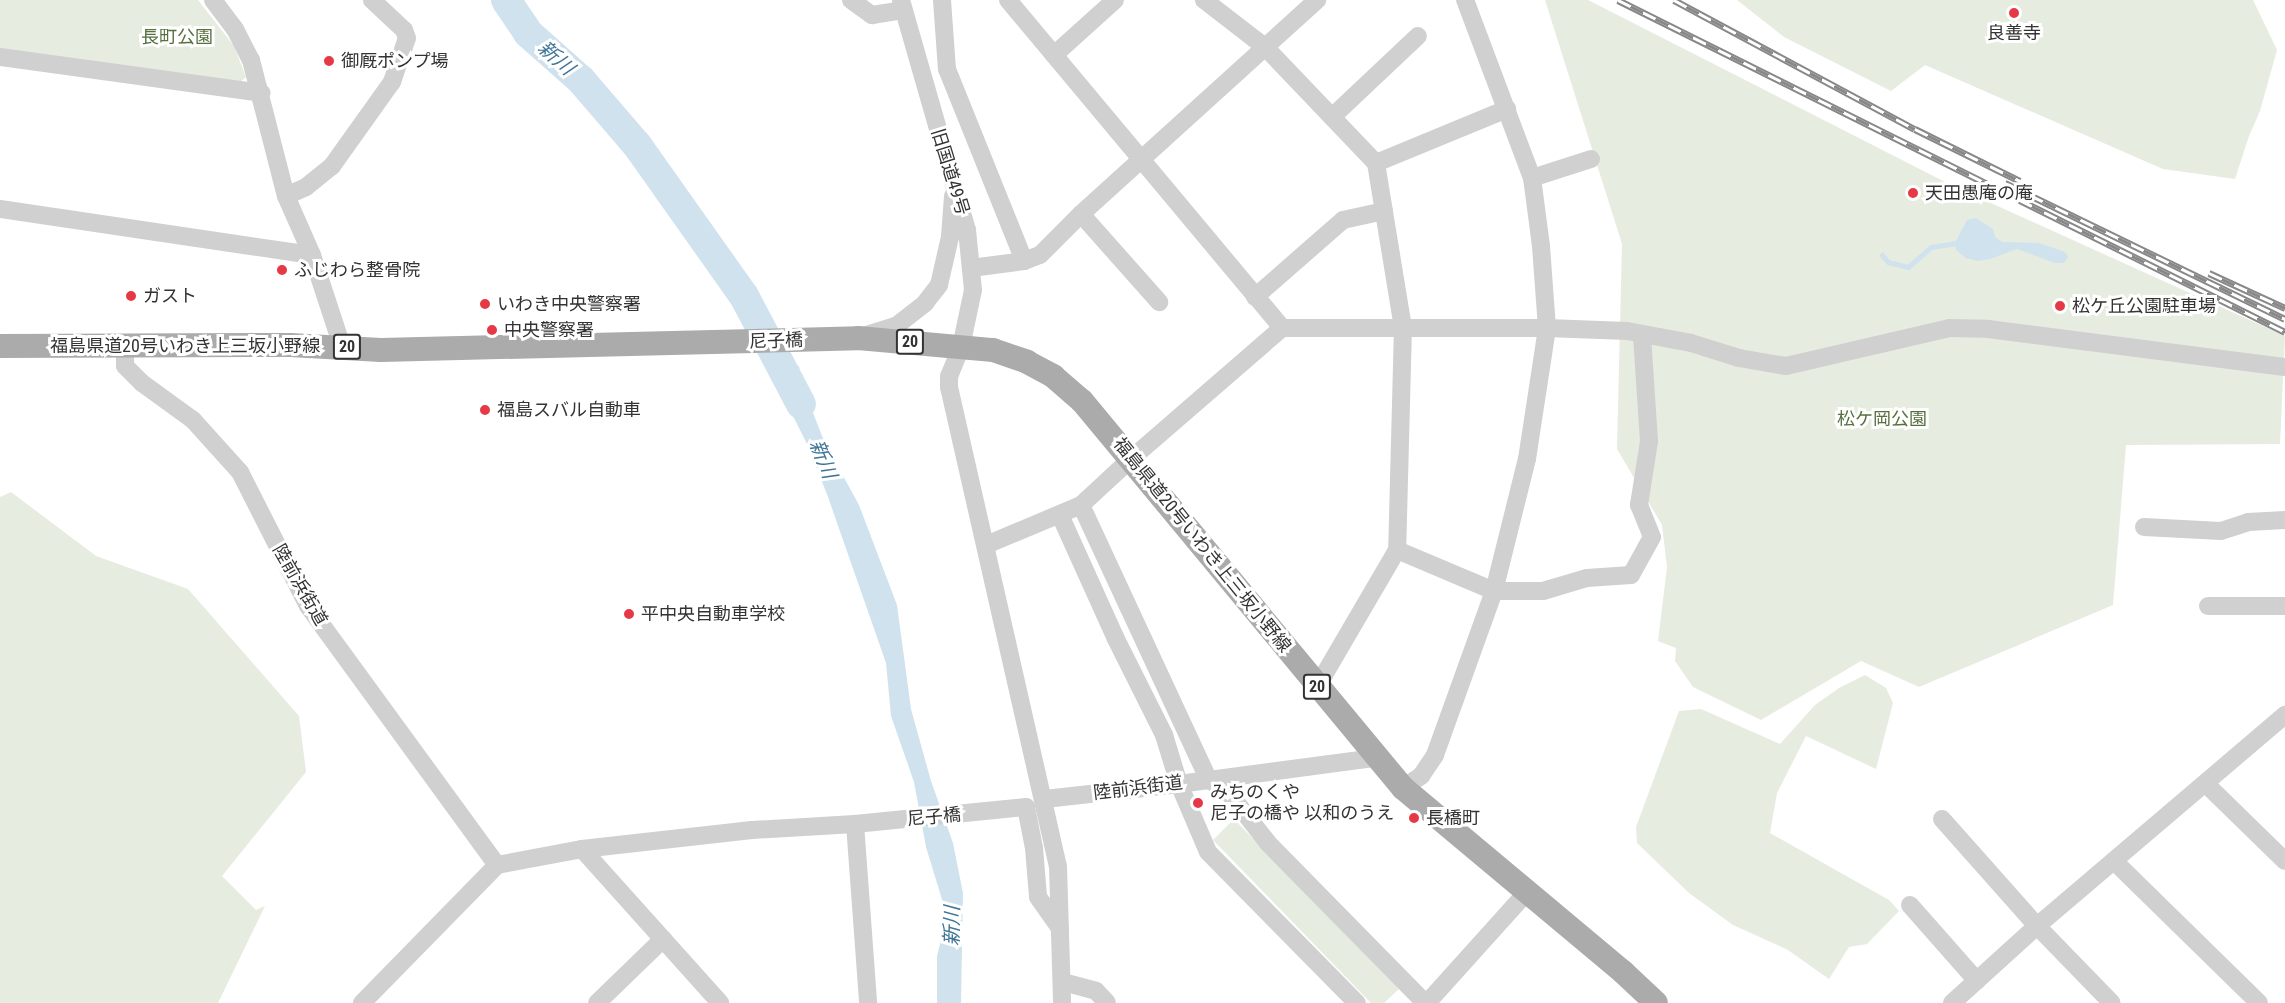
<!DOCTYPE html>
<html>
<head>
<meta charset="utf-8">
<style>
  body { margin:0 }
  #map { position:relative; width:2285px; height:1003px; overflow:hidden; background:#fff; font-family:"Roboto Condensed","Noto Sans JP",sans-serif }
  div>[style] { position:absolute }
  .green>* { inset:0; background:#e6ecdf }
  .water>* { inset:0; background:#cfe2ee }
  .stream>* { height:5px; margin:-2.5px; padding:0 2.5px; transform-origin:2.5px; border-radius:2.5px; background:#cfe2ee }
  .river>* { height:30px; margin:-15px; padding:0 15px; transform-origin:15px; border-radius:15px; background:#cfe2ee }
  .minor>* { height:18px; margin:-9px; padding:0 9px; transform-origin:9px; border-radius:9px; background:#d0d0d0 }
  .major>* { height:24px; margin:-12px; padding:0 12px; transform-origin:12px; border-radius:12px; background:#ababab }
  .rail>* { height:7px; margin-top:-3.5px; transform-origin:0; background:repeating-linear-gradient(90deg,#fff 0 14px,#888 0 28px); box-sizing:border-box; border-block:2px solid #888 }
  .dots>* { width:16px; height:16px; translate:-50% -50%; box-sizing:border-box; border:3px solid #fff; border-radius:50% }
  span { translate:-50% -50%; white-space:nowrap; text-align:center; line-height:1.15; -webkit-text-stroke:6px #fff; paint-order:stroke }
  .shield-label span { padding:2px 4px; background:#fff; border:2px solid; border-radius:4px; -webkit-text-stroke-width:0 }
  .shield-label { font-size:16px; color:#333; font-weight:700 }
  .poi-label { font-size:18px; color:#333 }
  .left { translate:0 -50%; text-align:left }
  .park-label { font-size:18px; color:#56703f }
  .street-label { font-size:18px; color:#333 }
  .water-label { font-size:20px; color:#3f7597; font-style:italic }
</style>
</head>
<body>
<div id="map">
  <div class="green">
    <div style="clip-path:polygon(0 0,198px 0,234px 46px,246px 77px,239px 83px,0 49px)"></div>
    <div style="clip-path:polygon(1545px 0,1588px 0,1951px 185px,2285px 336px,2280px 444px,2126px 445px,2113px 605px,1919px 687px,1861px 661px,1761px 720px,1693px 687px,1675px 661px,1676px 648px,1658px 641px,1667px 567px,1662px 525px,1617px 449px,1622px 244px)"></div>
    <div style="clip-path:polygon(1737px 0,2253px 0,2277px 50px,2260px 111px,2249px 136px,2235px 179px,2163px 169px,1925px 65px,1891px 91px,1784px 37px)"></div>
    <div style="clip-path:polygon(11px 492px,96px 556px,188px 589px,299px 716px,306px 772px,222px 876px,256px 910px,265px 906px,218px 1003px,0 1003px,0 497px)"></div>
    <div style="clip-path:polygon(1865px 675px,1886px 688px,1893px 703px,1876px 769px,1806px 736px,1777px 793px,1770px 833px,1889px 900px,1899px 911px,1867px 944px,1849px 947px,1829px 979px,1788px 950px,1733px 925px,1689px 893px,1637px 843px,1636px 827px,1679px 711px,1701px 709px,1780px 744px,1815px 705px,1839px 688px)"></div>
    <div style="clip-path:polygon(1234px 819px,1399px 989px,1384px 1003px,1371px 1003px,1213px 840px)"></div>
  </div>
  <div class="water">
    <div style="clip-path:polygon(1976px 218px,1993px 229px,1995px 237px,2002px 242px,2039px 243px,2065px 252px,2068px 257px,2064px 263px,2055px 263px,2017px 249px,1990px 259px,1978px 261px,1966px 258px,1956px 250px,1955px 243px,1967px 220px)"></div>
    <div style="clip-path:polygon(799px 366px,803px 387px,824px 441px,859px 505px,897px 605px,911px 709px,931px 781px,953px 843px,963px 893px,961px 1003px,937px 1003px,937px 956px,947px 916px,926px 847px,914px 782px,891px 716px,886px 663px,828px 497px,808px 446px,769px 368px)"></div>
  </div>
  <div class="stream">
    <div style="left:1882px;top:255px;width:9px;rotate:49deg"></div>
    <div style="left:1888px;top:262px;width:21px;rotate:14deg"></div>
    <div style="left:1908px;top:267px;width:30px;rotate:-41deg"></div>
    <div style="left:1931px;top:247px;width:24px;rotate:-9deg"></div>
  </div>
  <div class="river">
    <div style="left:506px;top:0;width:40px;rotate:56deg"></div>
    <div style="left:528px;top:33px;width:71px;rotate:41.6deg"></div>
    <div style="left:581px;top:80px;width:86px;rotate:49.3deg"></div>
    <div style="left:637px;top:145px;width:185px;rotate:54.7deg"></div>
    <div style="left:744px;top:296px;width:122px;rotate:62.2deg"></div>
  </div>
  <div class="minor">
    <div style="left:213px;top:0;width:36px;rotate:53deg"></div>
    <div style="left:235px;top:29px;width:35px;rotate:63deg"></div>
    <div style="left:251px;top:60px;width:140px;rotate:75.6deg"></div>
    <div style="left:286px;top:196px;width:64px;rotate:66.2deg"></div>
    <div style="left:312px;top:255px;width:96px;rotate:71.8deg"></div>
    <div style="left:851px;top:0;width:26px;rotate:36deg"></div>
    <div style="left:872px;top:15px;width:31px;rotate:-9deg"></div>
    <div style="left:901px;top:0;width:239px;rotate:74deg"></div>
    <div style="left:967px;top:230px;width:60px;rotate:84.3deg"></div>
    <div style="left:973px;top:290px;width:58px;rotate:101.9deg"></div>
    <div style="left:961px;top:347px;width:31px;rotate:112deg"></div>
    <div style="left:949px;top:376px;width:11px;rotate:90deg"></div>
    <div style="left:949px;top:387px;width:491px;rotate:77.2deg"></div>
    <div style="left:1058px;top:866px;width:137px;rotate:88.3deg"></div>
    <div style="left:942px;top:0;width:69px;rotate:85.9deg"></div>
    <div style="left:947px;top:69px;width:207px;rotate:68.1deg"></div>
    <div style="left:1008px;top:0;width:427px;rotate:50.1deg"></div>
    <div style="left:1204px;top:0;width:78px;rotate:37.7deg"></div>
    <div style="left:1266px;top:48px;width:159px;rotate:46.3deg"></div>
    <div style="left:1376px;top:163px;width:166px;rotate:80.7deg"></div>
    <div style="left:1403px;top:327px;width:223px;rotate:91.5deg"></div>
    <div style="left:1397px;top:550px;width:159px;rotate:120.3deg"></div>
    <div style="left:1054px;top:55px;width:82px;rotate:-42deg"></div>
    <div style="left:0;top:57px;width:264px;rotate:7.8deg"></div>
    <div style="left:1332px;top:117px;width:118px;rotate:-43.3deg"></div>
    <div style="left:1376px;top:163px;width:142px;rotate:-22.4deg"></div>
    <div style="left:1532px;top:178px;width:62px;rotate:-17.9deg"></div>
    <div style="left:286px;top:196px;width:22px;rotate:-24deg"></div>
    <div style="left:306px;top:187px;width:33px;rotate:-39deg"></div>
    <div style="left:332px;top:166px;width:103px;rotate:-54.5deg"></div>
    <div style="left:392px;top:82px;width:46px;rotate:-71.2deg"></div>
    <div style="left:407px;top:38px;width:9px;rotate:-111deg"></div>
    <div style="left:404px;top:30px;width:44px;rotate:-136.8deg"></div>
    <div style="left:0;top:209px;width:315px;rotate:8.4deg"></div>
    <div style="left:1081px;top:214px;width:118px;rotate:48.4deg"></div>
    <div style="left:971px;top:268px;width:53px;rotate:-7.5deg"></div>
    <div style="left:1024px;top:261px;width:17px;rotate:-21deg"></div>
    <div style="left:1040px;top:255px;width:58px;rotate:-45deg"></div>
    <div style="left:1081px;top:214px;width:319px;rotate:-42.2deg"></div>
    <div style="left:1255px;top:297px;width:117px;rotate:-41.2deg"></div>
    <div style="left:1343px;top:220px;width:42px;rotate:-12.4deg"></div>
    <div style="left:866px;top:335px;width:31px;rotate:-17deg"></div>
    <div style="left:896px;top:326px;width:37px;rotate:-38deg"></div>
    <div style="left:925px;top:303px;width:23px;rotate:-52deg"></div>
    <div style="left:939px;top:285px;width:49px;rotate:-77.1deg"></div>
    <div style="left:950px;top:237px;width:41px;rotate:-85.8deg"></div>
    <div style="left:125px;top:344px;width:22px;rotate:90deg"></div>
    <div style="left:125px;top:366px;width:24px;rotate:45deg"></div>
    <div style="left:142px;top:383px;width:63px;rotate:36deg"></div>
    <div style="left:193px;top:420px;width:70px;rotate:47.9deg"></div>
    <div style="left:240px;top:472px;width:150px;rotate:63.1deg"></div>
    <div style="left:308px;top:606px;width:321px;rotate:53.9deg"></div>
    <div style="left:1081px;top:505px;width:302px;rotate:65.1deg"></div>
    <div style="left:1208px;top:779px;width:25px;rotate:34deg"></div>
    <div style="left:1229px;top:793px;width:63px;rotate:52deg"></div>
    <div style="left:1268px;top:843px;width:224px;rotate:45.5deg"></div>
    <div style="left:1060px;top:515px;width:134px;rotate:65.7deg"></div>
    <div style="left:1115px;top:637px;width:110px;rotate:63.4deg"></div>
    <div style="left:1164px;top:735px;width:51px;rotate:73deg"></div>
    <div style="left:1179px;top:784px;width:74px;rotate:66.9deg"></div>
    <div style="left:1208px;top:852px;width:212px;rotate:45.4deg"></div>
    <div style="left:2144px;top:527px;width:77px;rotate:3deg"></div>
    <div style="left:2221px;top:531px;width:28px;rotate:-18deg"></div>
    <div style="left:2248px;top:522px;width:37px;rotate:-3deg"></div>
    <div style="left:986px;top:545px;width:103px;rotate:-22.8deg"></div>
    <div style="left:1081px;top:505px;width:69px;rotate:-42.7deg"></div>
    <div style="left:1132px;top:458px;width:198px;rotate:-40.9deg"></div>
    <div style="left:1282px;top:328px;width:265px"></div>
    <div style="left:1547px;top:328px;width:80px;rotate:2.1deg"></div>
    <div style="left:1627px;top:331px;width:65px;rotate:10.6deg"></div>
    <div style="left:1691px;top:343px;width:50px;rotate:17.4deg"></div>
    <div style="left:1739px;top:358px;width:48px;rotate:9.7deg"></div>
    <div style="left:1786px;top:366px;width:167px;rotate:-13.1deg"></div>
    <div style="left:1949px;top:328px;width:39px;rotate:1deg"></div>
    <div style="left:1988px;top:329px;width:299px;rotate:7.3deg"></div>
    <div style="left:1397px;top:550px;width:105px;rotate:22.9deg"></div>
    <div style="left:1494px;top:591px;width:49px"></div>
    <div style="left:1543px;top:591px;width:46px;rotate:-16.5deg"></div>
    <div style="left:1587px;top:578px;width:44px;rotate:-3.9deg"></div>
    <div style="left:1631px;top:575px;width:43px;rotate:-61.1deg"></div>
    <div style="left:1652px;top:537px;width:35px;rotate:-112deg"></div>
    <div style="left:1639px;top:505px;width:65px;rotate:-81.1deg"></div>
    <div style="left:1649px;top:441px;width:106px;rotate:-93.8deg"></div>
    <div style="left:2208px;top:606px;width:77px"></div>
    <div style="left:2206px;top:784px;width:110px;rotate:44.3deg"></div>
    <div style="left:1403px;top:788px;width:22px;rotate:-34deg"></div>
    <div style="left:1421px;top:776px;width:25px;rotate:-56deg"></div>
    <div style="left:1435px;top:755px;width:174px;rotate:-70.2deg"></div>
    <div style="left:1494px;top:591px;width:136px;rotate:-76deg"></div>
    <div style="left:1527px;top:459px;width:133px;rotate:-81.3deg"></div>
    <div style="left:1547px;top:328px;width:82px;rotate:-94.2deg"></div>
    <div style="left:1541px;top:246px;width:69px;rotate:-97.5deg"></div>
    <div style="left:1532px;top:178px;width:190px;rotate:-110.6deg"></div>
    <div style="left:1045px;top:799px;width:135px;rotate:-6.4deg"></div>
    <div style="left:1179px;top:784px;width:198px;rotate:-7.6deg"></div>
    <div style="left:1942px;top:819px;width:143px;rotate:48.4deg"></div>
    <div style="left:2037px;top:926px;width:107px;rotate:45.8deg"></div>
    <div style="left:855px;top:824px;width:179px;rotate:85.8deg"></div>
    <div style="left:582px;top:849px;width:207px;rotate:48.1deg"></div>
    <div style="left:2114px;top:861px;width:203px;rotate:44.4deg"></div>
    <div style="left:1910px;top:905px;width:101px;rotate:48.6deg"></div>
    <div style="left:1063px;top:982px;width:34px;rotate:15deg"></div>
    <div style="left:1096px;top:991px;width:16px;rotate:47deg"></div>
    <div style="left:362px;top:1003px;width:193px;rotate:-45.6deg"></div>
    <div style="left:497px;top:865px;width:86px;rotate:-10.7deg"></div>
    <div style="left:582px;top:849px;width:171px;rotate:-6.4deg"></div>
    <div style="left:752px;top:830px;width:103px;rotate:-3.3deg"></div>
    <div style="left:855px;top:824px;width:172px;rotate:-5.7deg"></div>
    <div style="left:1026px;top:807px;width:42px;rotate:79deg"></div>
    <div style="left:1034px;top:848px;width:49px;rotate:85.3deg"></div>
    <div style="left:1038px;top:897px;width:38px;rotate:55deg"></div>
    <div style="left:597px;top:1003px;width:92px;rotate:-44.1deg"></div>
    <div style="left:1427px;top:1003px;width:149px;rotate:-48deg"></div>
    <div style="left:1952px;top:1003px;width:115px;rotate:-42.2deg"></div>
    <div style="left:2037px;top:926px;width:326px;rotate:-40.4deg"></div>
  </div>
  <div class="major">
    <div style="left:0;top:346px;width:290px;rotate:-0.2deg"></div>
    <div style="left:290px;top:345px;width:91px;rotate:3.1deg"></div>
    <div style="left:381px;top:350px;width:477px;rotate:-1.4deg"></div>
    <div style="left:858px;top:338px;width:136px;rotate:5.1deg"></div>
    <div style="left:993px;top:350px;width:36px;rotate:19deg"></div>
    <div style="left:1027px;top:362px;width:30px;rotate:28deg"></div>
    <div style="left:1053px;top:376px;width:38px;rotate:41deg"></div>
    <div style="left:1082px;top:401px;width:503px;rotate:50.33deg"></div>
    <div style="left:1403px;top:788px;width:287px;rotate:39.9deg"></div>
    <div style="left:1623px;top:972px;width:45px;rotate:43.2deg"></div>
  </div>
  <div class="rail">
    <div style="left:1618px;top:0;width:745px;rotate:26.46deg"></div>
    <div style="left:1674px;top:0;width:273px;rotate:28.2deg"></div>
    <div style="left:1915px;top:129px;width:117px;rotate:26.3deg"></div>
    <div style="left:2005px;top:183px;width:311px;rotate:25.9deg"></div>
    <div style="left:2209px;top:273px;width:84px;rotate:24.7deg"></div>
  </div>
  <div class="dots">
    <div style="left:2014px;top:13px;background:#e63946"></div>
    <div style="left:329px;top:61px;background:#e63946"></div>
    <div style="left:1913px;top:193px;background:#e63946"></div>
    <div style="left:282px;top:270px;background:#e63946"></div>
    <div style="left:131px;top:296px;background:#e63946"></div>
    <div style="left:485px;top:304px;background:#e63946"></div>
    <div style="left:2060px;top:306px;background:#e63946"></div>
    <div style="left:492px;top:330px;background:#e63946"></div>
    <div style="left:485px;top:410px;background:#e63946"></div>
    <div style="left:629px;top:614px;background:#e63946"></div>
    <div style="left:1198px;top:803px;background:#e63946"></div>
    <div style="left:1414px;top:818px;background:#e63946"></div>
  </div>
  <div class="shield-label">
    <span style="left:910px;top:342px">20</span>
    <span style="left:347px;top:347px">20</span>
    <span style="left:1317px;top:687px">20</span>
  </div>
  <div class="poi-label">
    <span style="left:2014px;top:33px">良善寺</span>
    <span class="left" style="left:341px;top:61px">御厩ポンプ場</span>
    <span class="left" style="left:1925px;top:193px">天田愚庵の庵</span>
    <span class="left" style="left:294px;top:270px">ふじわら整骨院</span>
    <span class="left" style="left:143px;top:296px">ガスト</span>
    <span class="left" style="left:497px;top:304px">いわき中央警察署</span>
    <span class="left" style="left:2072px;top:306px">松ケ丘公園駐車場</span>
    <span class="left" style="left:504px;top:330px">中央警察署</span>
    <span class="left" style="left:497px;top:410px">福島スバル自動車</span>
    <span class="left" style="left:641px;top:614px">平中央自動車学校</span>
    <span class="left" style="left:1210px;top:803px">みちのくや<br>尼子の橋や 以和のうえ</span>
    <span class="left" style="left:1426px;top:818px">長橋町</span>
  </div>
  <div class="park-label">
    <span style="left:177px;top:37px">長町公園</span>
    <span style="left:1882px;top:419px">松ケ岡公園</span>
  </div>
  <div class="street-label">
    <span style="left:950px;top:172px;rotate:73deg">旧国道49号</span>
    <span style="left:776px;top:341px;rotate:-2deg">尼子橋</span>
    <span style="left:185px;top:346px">福島県道20号いわき上三坂小野線</span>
    <span style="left:1202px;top:545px;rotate:51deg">福島県道20号いわき上三坂小野線</span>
    <span style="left:300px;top:585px;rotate:60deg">陸前浜街道</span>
    <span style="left:1138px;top:788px;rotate:-7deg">陸前浜街道</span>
    <span style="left:934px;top:817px;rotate:-5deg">尼子橋</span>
  </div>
  <div class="water-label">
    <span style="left:556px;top:58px;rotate:42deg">新川</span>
    <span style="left:823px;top:459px;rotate:68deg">新川</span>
    <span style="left:952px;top:926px;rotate:-89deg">新川</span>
  </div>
</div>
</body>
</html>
